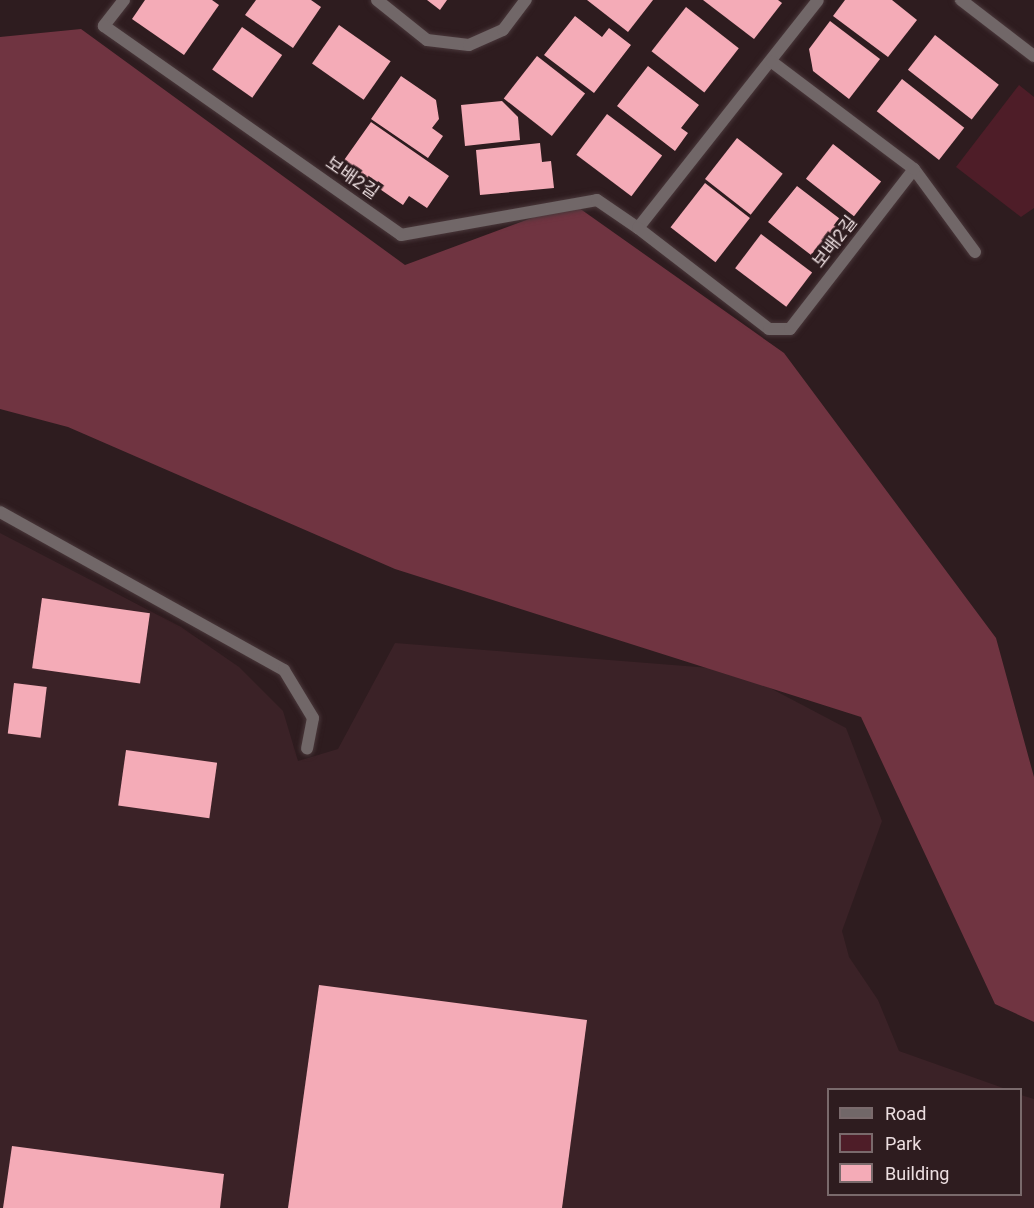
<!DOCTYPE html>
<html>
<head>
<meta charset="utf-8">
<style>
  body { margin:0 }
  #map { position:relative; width:1034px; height:1208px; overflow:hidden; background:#2e1c1f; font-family:Roboto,"Noto Sans KR",sans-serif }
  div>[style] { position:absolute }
  .built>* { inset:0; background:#3b2227 }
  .green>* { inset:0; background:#4e1d28 }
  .forest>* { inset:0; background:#703441 }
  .building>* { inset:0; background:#f4abb7; transform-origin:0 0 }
  .roads { filter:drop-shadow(0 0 2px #49373a) drop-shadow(0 0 2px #49373a) }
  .service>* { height:12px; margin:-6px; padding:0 6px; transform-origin:6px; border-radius:6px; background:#716768 }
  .minor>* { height:12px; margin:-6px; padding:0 6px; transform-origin:6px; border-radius:6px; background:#716768 }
  .tertiary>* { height:12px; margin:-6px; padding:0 6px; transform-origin:6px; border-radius:6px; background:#716768 }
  span { translate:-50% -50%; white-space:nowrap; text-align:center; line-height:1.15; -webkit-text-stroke:6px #2e1c1f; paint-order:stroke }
  .street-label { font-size:18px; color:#ecdee0 }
  .legend { position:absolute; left:827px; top:1088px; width:195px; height:108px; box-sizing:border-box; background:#2e1c1f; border:2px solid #7a6a6c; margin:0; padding:8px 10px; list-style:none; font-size:18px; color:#ecdee0 }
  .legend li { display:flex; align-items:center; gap:12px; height:30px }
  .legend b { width:30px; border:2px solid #7a6a6c }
</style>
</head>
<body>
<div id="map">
  <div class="built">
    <div style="clip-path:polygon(0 533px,181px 627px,239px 667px,283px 711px,298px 761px,338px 749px,395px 643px,736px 670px,846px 728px,882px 821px,842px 931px,849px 957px,878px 1000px,899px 1051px,1006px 1089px,828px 1090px,828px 1194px,1020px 1194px,1021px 1095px,1034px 1099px,1034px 1208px,0 1208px)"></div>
  </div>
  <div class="green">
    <div style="clip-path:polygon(1019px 85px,1034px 97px,1034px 208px,1021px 217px,956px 167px)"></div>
  </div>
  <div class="forest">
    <div style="clip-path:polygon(81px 29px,405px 265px,572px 203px,784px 353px,996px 638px,1034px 777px,1034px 1022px,995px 1004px,861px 717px,395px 569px,68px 427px,0 409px,0 37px)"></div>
  </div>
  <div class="building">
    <div style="clip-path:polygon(145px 0,212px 0,219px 5px,184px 55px,132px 19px)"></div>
    <div style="clip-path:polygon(256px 0,311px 0,321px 7px,293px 48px,245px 15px)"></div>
    <div style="clip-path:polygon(427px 0,447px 0,440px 10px)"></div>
    <div style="clip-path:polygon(587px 0,653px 0,628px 32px)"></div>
    <div style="clip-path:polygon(703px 0,778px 0,782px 3px,754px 39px)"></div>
    <div style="clip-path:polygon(845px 0,892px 0,917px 20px,888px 57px,833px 16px)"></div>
    <div style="left:686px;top:7px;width:67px;height:56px;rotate:38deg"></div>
    <div style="clip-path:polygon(575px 16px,602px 37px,609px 28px,631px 45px,594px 93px,544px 55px)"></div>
    <div style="clip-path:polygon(830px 21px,880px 59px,849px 99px,813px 71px,809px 49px)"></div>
    <div style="left:339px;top:25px;width:63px;height:47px;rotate:35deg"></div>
    <div style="left:242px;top:27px;width:49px;height:52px;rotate:35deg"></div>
    <div style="left:935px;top:35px;width:81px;height:44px;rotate:38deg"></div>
    <div style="left:537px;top:56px;width:61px;height:54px;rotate:38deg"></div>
    <div style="clip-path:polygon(648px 66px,699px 105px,681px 128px,688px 133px,675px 151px,617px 106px)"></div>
    <div style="clip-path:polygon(401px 76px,436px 100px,439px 119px,432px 128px,443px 136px,428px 158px,371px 119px)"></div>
    <div style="left:902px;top:79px;width:79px;height:41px;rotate:38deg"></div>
    <div style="clip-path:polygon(502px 101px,518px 117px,520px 140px,465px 146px,461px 105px)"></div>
    <div style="left:607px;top:114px;width:69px;height:51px;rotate:37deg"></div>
    <div style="clip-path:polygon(371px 122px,449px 176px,427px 208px,409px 196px,403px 205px,342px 163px)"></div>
    <div style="left:737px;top:138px;width:58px;height:52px;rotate:38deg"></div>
    <div style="clip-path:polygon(540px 143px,542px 162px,551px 161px,554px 188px,480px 195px,476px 150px)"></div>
    <div style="left:833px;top:144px;width:61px;height:44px;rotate:38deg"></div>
    <div style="left:705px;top:183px;width:57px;height:56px;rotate:38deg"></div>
    <div style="clip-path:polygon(797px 186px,844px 222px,825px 248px,820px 244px,811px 255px,768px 222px)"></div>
    <div style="left:761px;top:234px;width:64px;height:43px;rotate:37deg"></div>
    <div style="left:42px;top:598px;width:109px;height:71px;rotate:8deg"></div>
    <div style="left:14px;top:683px;width:33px;height:51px;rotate:7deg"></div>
    <div style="left:126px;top:750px;width:92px;height:56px;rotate:8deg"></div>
    <div style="clip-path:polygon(319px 985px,587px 1020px,562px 1208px,288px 1208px)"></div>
    <div style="clip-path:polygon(12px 1146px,224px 1174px,220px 1208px,3px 1208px)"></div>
  </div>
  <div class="roads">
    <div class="service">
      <div style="left:0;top:512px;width:325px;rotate:29.1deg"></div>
      <div style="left:284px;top:670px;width:56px;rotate:58.9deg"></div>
      <div style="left:313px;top:718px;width:31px;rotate:101deg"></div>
    </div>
    <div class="minor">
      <div style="left:124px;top:0;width:33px;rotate:128deg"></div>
      <div style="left:104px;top:26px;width:363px;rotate:35.1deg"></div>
      <div style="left:401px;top:235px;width:199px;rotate:-10.1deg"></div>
      <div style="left:597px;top:200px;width:50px;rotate:34.3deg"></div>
      <div style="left:638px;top:228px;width:290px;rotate:-51.7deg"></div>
      <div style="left:914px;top:169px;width:103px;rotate:53.7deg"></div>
      <div style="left:638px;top:228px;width:165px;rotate:37.6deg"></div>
      <div style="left:769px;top:329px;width:21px"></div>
      <div style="left:790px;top:329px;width:202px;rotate:-52.2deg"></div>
      <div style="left:914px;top:169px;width:178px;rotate:-143deg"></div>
    </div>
    <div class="tertiary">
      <div style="left:377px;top:0;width:64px;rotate:38.7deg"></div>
      <div style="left:427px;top:40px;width:42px;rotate:6.8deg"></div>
      <div style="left:469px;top:45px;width:37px;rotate:-24deg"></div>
      <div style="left:503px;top:30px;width:38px;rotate:-53deg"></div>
      <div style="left:961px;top:0;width:92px;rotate:37.5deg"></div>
    </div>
  </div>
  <div class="street-label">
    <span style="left:352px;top:178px;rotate:35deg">보배2길</span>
    <span style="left:835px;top:242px;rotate:-52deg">보배2길</span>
  </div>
  <ul class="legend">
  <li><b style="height:8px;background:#716768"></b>Road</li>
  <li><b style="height:16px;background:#4e1d28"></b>Park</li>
  <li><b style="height:16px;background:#f4abb7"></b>Building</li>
  </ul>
</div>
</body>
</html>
